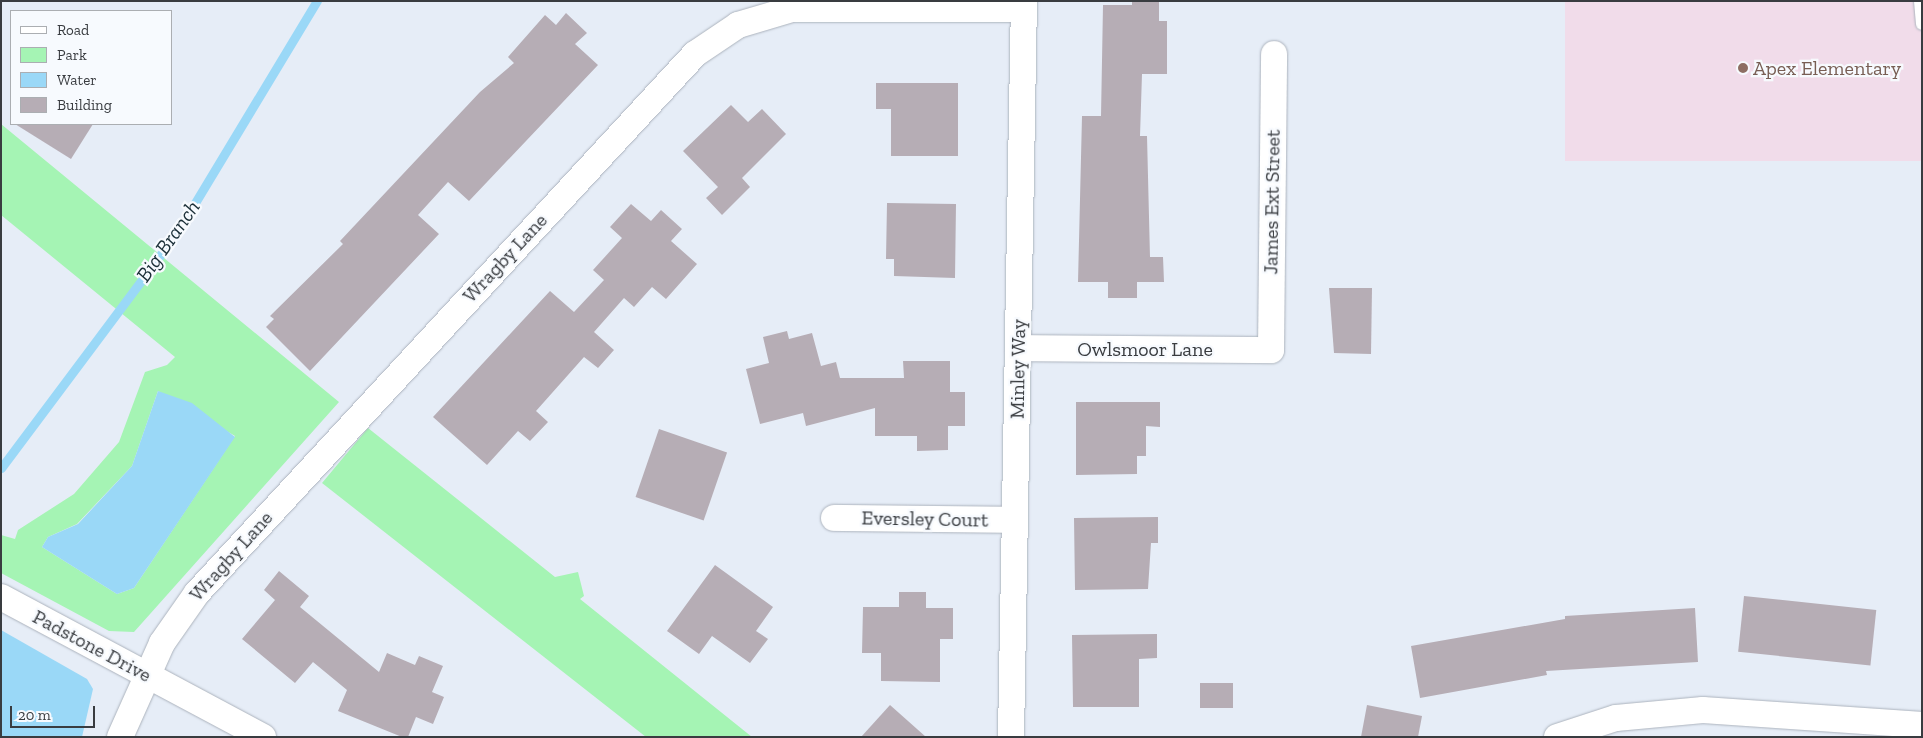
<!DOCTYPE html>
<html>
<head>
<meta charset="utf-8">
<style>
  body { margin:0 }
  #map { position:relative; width:1923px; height:738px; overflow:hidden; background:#e6edf7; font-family:"Zilla Slab",serif }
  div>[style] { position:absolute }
  .education>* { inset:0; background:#f1dcea; transform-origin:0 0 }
  .green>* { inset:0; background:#a5f4b4 }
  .water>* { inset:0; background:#9ad8f7 }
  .stream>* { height:9px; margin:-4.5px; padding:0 4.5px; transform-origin:4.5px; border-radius:4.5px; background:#9ad8f7 }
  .building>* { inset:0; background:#b6adb5; transform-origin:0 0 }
  .roads { filter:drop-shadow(0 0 1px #acb3bd) drop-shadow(0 0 1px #acb3bd) }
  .lane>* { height:12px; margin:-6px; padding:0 6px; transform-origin:6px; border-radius:6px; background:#fff }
  .street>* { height:26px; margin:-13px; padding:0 13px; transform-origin:13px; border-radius:13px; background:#fff }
  .dots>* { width:14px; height:14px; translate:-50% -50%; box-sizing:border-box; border:2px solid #f7fafe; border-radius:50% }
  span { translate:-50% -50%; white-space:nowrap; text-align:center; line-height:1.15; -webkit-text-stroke:4.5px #f7fafe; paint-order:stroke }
  .education-label { font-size:20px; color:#785e54 }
  .left { translate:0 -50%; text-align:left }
  .street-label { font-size:20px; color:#393c40 }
  .water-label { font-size:21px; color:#1a2e37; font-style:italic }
  .frame { position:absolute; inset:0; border:2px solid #393c40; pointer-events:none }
  .legend { position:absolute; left:10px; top:10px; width:162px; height:115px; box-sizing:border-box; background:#f7fafe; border:1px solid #abaeb2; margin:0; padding:6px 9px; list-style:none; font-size:15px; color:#393c40 }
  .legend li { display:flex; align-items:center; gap:10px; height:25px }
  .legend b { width:25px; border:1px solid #abaeb2 }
  .scale { position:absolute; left:10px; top:706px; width:85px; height:22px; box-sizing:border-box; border:2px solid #393c40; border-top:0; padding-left:6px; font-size:15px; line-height:18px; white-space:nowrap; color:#393c40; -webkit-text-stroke:4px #f7fafe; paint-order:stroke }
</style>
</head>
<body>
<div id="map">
  <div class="education">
    <div style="left:1565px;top:1px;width:357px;height:160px"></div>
  </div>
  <div class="green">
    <div style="clip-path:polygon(evenodd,1px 124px,339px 402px,134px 632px,109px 631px,1px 573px,1px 535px,15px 539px,18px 530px,74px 494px,119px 442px,145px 372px,167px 365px,175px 357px,1px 215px,1px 124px,158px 391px,235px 436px,134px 588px,117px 594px,42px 547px,48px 537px,77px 524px,132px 466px,158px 391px)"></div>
    <div style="clip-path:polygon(368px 428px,555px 577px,578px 572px,584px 596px,580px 599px,752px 737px,646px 737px,322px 483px)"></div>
  </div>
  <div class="water">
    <div style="clip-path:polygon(158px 391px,192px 403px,235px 437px,134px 588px,117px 594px,42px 547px,48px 537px,78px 524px,132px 466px)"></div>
    <div style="clip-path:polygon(1px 630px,87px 679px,93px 689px,82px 737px,1px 737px)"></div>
  </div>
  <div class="stream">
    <div style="left:1px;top:468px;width:296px;rotate:-53.2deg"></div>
    <div style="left:178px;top:231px;width:269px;rotate:-58.9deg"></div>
  </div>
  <div class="building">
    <div style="clip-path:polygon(1132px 1px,1159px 1px,1159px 21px,1167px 21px,1167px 74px,1142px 74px,1140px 136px,1147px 136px,1150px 257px,1163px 257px,1164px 282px,1137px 282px,1137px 298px,1108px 298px,1108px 282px,1078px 282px,1082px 116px,1101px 116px,1103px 5px,1132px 5px)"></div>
    <div style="clip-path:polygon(566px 13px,587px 33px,575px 44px,598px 65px,469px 201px,448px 182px,418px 215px,439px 234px,310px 371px,266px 327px,274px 319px,270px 316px,343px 244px,340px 241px,480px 92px,514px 63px,508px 57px,545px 15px,556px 25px)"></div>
    <div style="clip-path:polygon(876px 83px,958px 83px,958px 156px,891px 156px,891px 109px,876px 109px)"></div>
    <div style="clip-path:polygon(731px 105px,748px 122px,762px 109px,786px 134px,742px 178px,750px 187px,722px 215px,706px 198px,718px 187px,683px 151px)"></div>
    <div style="clip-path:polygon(15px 124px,93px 124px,71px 159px)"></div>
    <div style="clip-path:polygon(887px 203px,956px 204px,955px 278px,894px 276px,894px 259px,886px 259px)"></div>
    <div style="clip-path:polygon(631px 204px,651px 221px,661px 210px,682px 229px,671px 241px,697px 264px,666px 299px,652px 287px,634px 307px,624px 298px,594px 332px,614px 350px,598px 368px,584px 357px,536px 411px,548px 422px,530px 441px,518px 431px,487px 465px,433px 417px,550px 291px,574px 312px,604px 280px,593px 270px,622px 238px,610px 227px)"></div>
    <div style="clip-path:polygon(1329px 288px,1372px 288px,1371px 354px,1334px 353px)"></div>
    <div style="clip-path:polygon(787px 331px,789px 339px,812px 333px,821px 366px,836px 362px,840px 378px,904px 378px,903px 361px,950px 361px,950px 392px,965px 392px,965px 426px,948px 426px,948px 450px,917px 451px,917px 436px,875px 436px,875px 408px,806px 426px,803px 413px,760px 424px,746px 369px,769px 363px,763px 337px)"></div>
    <div style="clip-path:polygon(1076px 402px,1160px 402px,1160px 427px,1146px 426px,1146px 456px,1137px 456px,1137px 474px,1076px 475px)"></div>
    <div style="left:659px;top:429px;width:72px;height:72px;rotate:19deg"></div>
    <div style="clip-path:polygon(1158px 517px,1158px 543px,1151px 543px,1148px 589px,1075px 590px,1074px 518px)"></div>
    <div style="clip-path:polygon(715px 565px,773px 607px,756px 631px,768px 639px,750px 663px,712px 636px,699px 654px,667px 631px)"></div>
    <div style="clip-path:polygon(279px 571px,309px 596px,300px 607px,379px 672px,387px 653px,415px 665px,419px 656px,443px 666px,432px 692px,444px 697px,433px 724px,416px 717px,408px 737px,402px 737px,338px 711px,347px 690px,313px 662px,295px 683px,242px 639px,275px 600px,264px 590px)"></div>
    <div style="clip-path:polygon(899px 592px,926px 592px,926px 608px,953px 608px,953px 639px,940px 639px,940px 682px,881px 681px,881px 653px,862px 653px,863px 607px,899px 607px)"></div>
    <div style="left:1744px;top:596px;width:133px;height:56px;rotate:6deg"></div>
    <div style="clip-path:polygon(1695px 608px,1698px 662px,1546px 671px,1547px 675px,1420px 698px,1411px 646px,1565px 619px,1565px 616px)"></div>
    <div style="clip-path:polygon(1157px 634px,1157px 658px,1139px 659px,1139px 707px,1073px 707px,1072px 635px)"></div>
    <div style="left:1200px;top:683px;width:33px;height:25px"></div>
    <div style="clip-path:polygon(890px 705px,926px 737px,861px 737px)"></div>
    <div style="clip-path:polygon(1367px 705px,1422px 716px,1418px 737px,1361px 737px)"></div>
  </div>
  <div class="roads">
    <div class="lane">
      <div style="left:1920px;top:1px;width:23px;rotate:85deg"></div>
    </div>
    <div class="street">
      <div style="left:1018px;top:348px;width:253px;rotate:0.5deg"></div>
      <div style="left:1271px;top:350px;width:296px;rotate:-89.4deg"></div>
      <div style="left:834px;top:518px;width:181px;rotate:0.6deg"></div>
      <div style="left:1px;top:597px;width:297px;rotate:28.1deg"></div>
      <div style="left:120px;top:737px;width:103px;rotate:-65.9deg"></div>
      <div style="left:162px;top:643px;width:61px;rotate:-55deg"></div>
      <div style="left:197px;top:593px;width:734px;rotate:-47.26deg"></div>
      <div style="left:695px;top:54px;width:52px;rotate:-34deg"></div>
      <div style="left:738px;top:25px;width:56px;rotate:-16.5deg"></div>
      <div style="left:792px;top:9px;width:232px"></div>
      <div style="left:1011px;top:737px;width:736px;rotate:-88.99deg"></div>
      <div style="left:1557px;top:737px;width:62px;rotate:-17.9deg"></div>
      <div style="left:1616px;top:718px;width:87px;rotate:-5.3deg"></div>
      <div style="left:1703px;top:710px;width:220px;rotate:3.9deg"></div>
    </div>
  </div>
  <div class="dots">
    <div style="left:1743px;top:68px;background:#8d6e63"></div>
  </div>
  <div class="education-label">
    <span class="left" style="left:1753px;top:68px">Apex Elementary</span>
  </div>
  <div class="street-label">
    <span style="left:1272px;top:202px;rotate:-89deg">James Ext Street</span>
    <span style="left:505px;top:258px;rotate:-47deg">Wragby Lane</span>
    <span style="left:1145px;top:349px">Owlsmoor Lane</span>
    <span style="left:1018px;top:369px;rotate:-89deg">Minley Way</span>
    <span style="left:925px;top:519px;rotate:1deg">Eversley Court</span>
    <span style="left:231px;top:556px;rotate:-48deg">Wragby Lane</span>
    <span style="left:92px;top:646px;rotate:28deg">Padstone Drive</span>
  </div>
  <div class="water-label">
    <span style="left:168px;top:241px;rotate:-55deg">Big Branch</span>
  </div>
  <div class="frame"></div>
  <ul class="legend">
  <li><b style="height:6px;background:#fff"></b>Road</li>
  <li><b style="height:14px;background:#a5f4b4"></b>Park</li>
  <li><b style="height:14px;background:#9ad8f7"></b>Water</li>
  <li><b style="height:14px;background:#b6adb5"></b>Building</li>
  </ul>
  <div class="scale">20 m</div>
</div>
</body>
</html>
